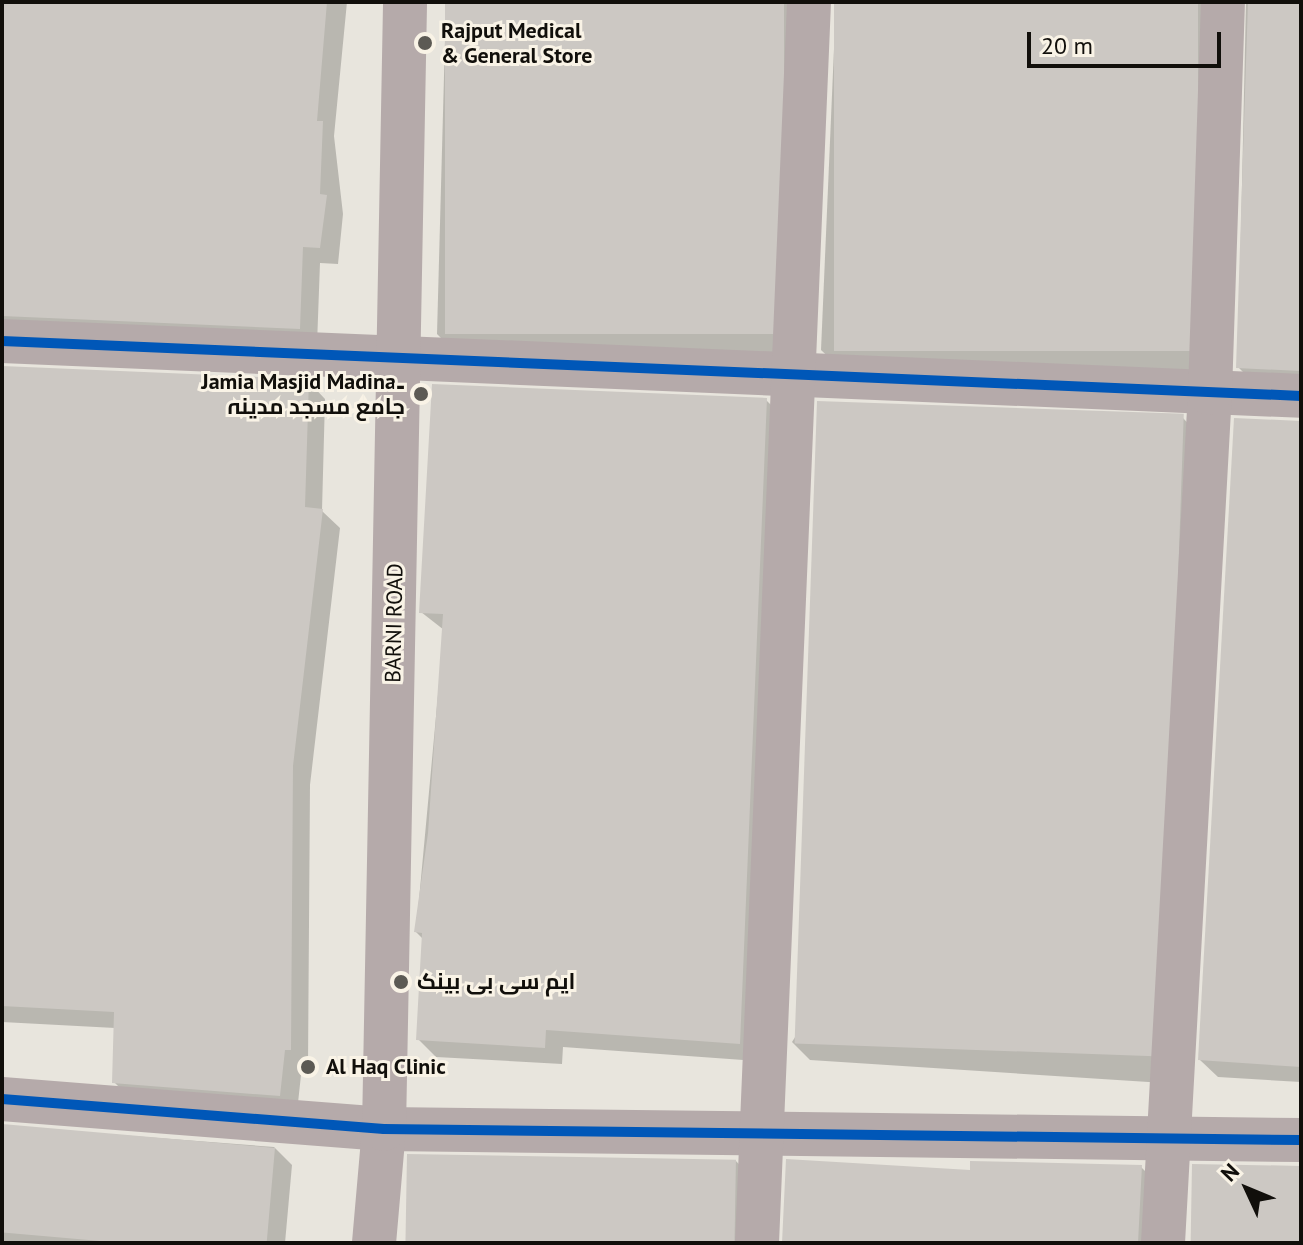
<!DOCTYPE html>
<html>
<head>
<meta charset="utf-8">
<style>
  body { margin:0 }
  #map { position:relative; width:1303px; height:1245px; overflow:hidden; background:#e8e5dd; font-family:"PT Sans",Cairo,sans-serif }
  div>[style] { position:absolute }
  .shadow>* { inset:0; background:#0003 }
  .building>* { inset:0; background:#ccc8c3; transform-origin:0 0 }
  .minor>* { height:44px; margin:-22px; padding:0 22px; transform-origin:22px; border-radius:22px; background:#b5aaaa }
  .tertiary>* { height:44px; margin:-22px; padding:0 22px; transform-origin:22px; border-radius:22px; background:#b5aaaa }
  .cycleway>* { height:10px; margin:-5px; padding:0 5px; transform-origin:5px; border-radius:5px; background:#0057b8 }
  .dots>* { width:22px; height:22px; translate:-50% -50%; box-sizing:border-box; border:4px solid #f9f3e6; border-radius:50% }
  span { translate:-50% -50%; white-space:nowrap; text-align:center; line-height:1.15; -webkit-text-stroke:6px #f9f3e6; paint-order:stroke }
  .poi-label { font-size:22px; color:#110f0b; font-weight:700 }
  .left { translate:0 -50%; text-align:left }
  .right { translate:-100% -50%; text-align:right }
  .street-label { font-size:22px; color:#110f0b }
  .frame { position:absolute; inset:0; border:4px solid #110f0b; pointer-events:none }
  .north { position:absolute; left:1207px; top:1149px; width:80px; height:80px; -webkit-text-stroke:6px #f9f3e6; paint-order:stroke; rotate:314deg; font-size:22px; font-weight:700; line-height:32px; text-align:center; color:#110f0b }
  .north::after { content:''; display:block; margin:auto; width:28px; height:36px; background:#110f0b; clip-path:polygon(50% 0,100% 100%,50% 72%,0 100%) }
  .scale { position:absolute; left:1027px; top:32px; width:194px; height:36px; box-sizing:border-box; border:4px solid #110f0b; border-top:0; padding-left:10px; font-size:24px; line-height:28px; white-space:nowrap; color:#110f0b; -webkit-text-stroke:6px #f9f3e6; paint-order:stroke }
</style>
</head>
<body>
<div id="map">
  <div class="shadow">
    <div style="clip-path:polygon(2px 2px,347px 2px,334px 136px,343px 214px,338px 264px,320px 263px,317px 345px,2px 345px)"></div>
    <div style="clip-path:polygon(446px 2px,811px 2px,786px 365px,454px 351px,437px 334px)"></div>
    <div style="clip-path:polygon(836px 2px,1226px 2px,1203px 383px,839px 367px,821px 350px)"></div>
    <div style="clip-path:polygon(1246px 2px,1301px 2px,1301px 389px,1256px 385px,1238px 367px)"></div>
    <div style="clip-path:polygon(2px 368px,308px 381px,325px 399px,322px 511px,340px 528px,310px 785px,308px 1066px,302px 1066px,297px 1112px,131px 1099px,114px 1082px,115px 1028px,2px 1022px)"></div>
    <div style="clip-path:polygon(766px 400px,784px 418px,757px 1061px,563px 1047px,562px 1064px,436px 1057px,418px 1039px,424px 940px,416px 932px,444px 630px,421px 612px)"></div>
    <div style="clip-path:polygon(1183px 418px,1200px 436px,1164px 1083px,810px 1060px,792px 1042px)"></div>
    <div style="clip-path:polygon(1301px 423px,1301px 1082px,1218px 1077px,1200px 1060px)"></div>
    <div style="clip-path:polygon(2px 1126px,274px 1147px,292px 1165px,285px 1243px,2px 1243px)"></div>
    <div style="clip-path:polygon(735px 1160px,752px 1178px,750px 1243px,404px 1243px)"></div>
    <div style="clip-path:polygon(1141px 1167px,1159px 1185px,1156px 1243px,784px 1243px,972px 1173px)"></div>
  </div>
  <div class="building">
    <div style="clip-path:polygon(2px 2px,327px 2px,317px 121px,323px 121px,320px 194px,327px 195px,320px 248px,303px 247px,300px 329px,2px 316px)"></div>
    <div style="left:445px;top:2px;width:339px;height:332px"></div>
    <div style="left:834px;top:2px;width:364px;height:349px"></div>
    <div style="clip-path:polygon(1248px 2px,1301px 2px,1301px 371px,1236px 368px)"></div>
    <div style="clip-path:polygon(2px 366px,309px 379px,305px 507px,323px 509px,293px 766px,291px 1050px,285px 1050px,280px 1096px,112px 1083px,114px 1012px,2px 1006px)"></div>
    <div style="clip-path:polygon(432px 384px,767px 398px,740px 1044px,546px 1030px,545px 1048px,416px 1040px,422px 933px,414px 932px,428px 833px,443px 614px,419px 613px)"></div>
    <div style="left:817px;top:401px;width:367px;height:643px;rotate:2deg"></div>
    <div style="clip-path:polygon(1234px 418px,1301px 421px,1301px 1067px,1198px 1060px)"></div>
    <div style="left:2px;top:1124px;width:274px;height:108px;rotate:5deg"></div>
    <div style="left:407px;top:1154px;width:329px;height:89px;rotate:1deg"></div>
    <div style="clip-path:polygon(786px 1159px,970px 1170px,970px 1161px,1142px 1165px,1138px 1243px,782px 1243px)"></div>
    <div style="left:1192px;top:1164px;width:109px;height:79px;rotate:1deg"></div>
  </div>
  <div class="minor">
    <div style="left:2px;top:341px;width:1300px;rotate:2.42deg"></div>
    <div style="left:2px;top:1099px;width:383px;rotate:4.5deg"></div>
    <div style="left:384px;top:1129px;width:917px;rotate:0.69deg"></div>
    <div style="left:757px;top:1243px;width:1242px;rotate:-87.6deg"></div>
    <div style="left:1163px;top:1243px;width:851px;rotate:-86.84deg"></div>
    <div style="left:1210px;top:393px;width:391px;rotate:-88.1deg"></div>
  </div>
  <div class="tertiary">
    <div style="left:374px;top:1243px;width:114px;rotate:-85deg"></div>
    <div style="left:384px;top:1129px;width:1127px;rotate:-88.93deg"></div>
  </div>
  <div class="cycleway">
    <div style="left:2px;top:341px;width:1300px;rotate:2.42deg"></div>
    <div style="left:2px;top:1099px;width:383px;rotate:4.5deg"></div>
    <div style="left:384px;top:1129px;width:917px;rotate:0.69deg"></div>
  </div>
  <div class="dots">
    <div style="left:425px;top:43px;background:#5c5a54"></div>
    <div style="left:421px;top:394px;background:#5c5a54"></div>
    <div style="left:401px;top:982px;background:#5c5a54"></div>
    <div style="left:308px;top:1067px;background:#5c5a54"></div>
  </div>
  <div class="poi-label">
    <span class="left" style="left:441px;top:43px">Rajput Medical<br>&amp; General Store</span>
    <span class="right" style="left:405px;top:394px">Jamia Masjid Madina۔<br>جامع مسجد مدینہ</span>
    <span class="left" style="left:417px;top:982px">ایم سی بی بینک</span>
    <span class="left" style="left:326px;top:1067px">Al Haq Clinic</span>
  </div>
  <div class="street-label">
    <span style="left:394px;top:623px;rotate:-89deg">BARNI ROAD</span>
  </div>
  <div class="frame"></div>
  <div class="north">N</div>
  <div class="scale">20 m</div>
</div>
</body>
</html>
